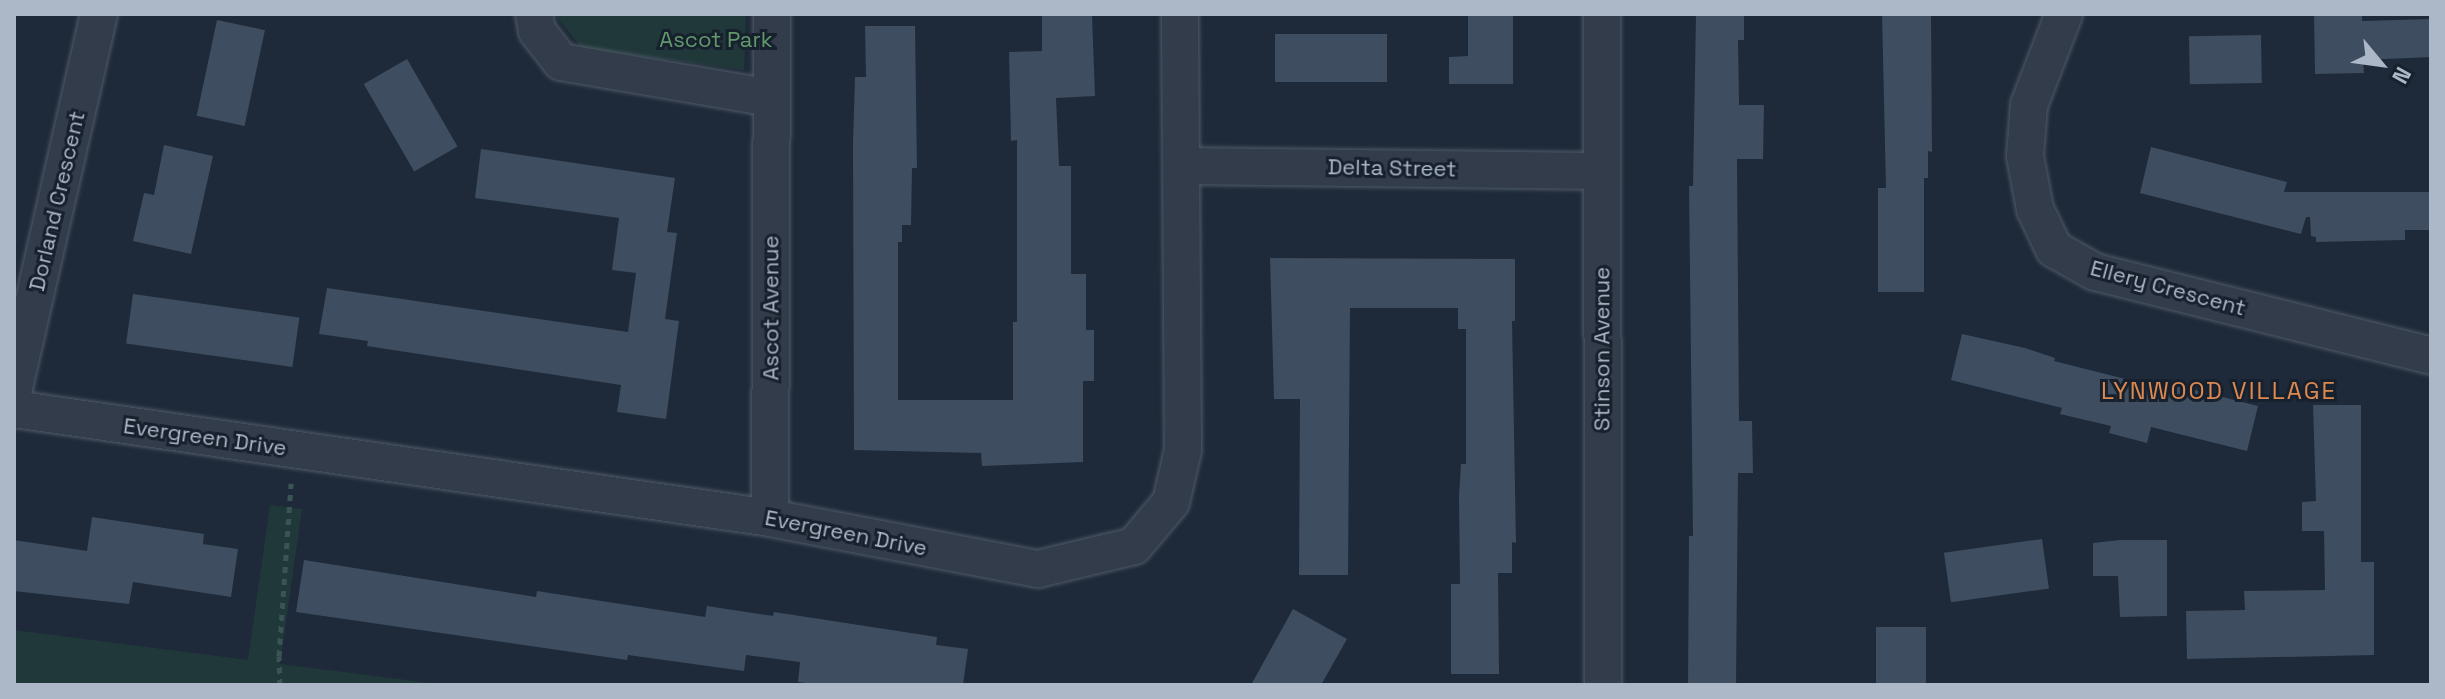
<!DOCTYPE html>
<html>
<head>
<meta charset="utf-8">
<style>
  body { margin:0 }
  #map { position:relative; width:2445px; height:699px; overflow:hidden; background:#1e2a39; font-family:"Space Grotesk",sans-serif }
  div>[style] { position:absolute }
  .green>* { inset:0; background:#20383a }
  .building>* { inset:0; background:#3e4d5f; transform-origin:0 0 }
  .path>* { height:5px; margin-top:-2.5px; transform-origin:0; background:repeating-linear-gradient(90deg,#3a5455 0 6px,transparent 0 12px) }
  .roads { filter:drop-shadow(0 0 2px #4f5a68) drop-shadow(0 0 2px #4f5a68) }
  .street>* { height:36px; margin:-18px; padding:0 18px; transform-origin:18px; border-radius:18px; background:#323c4a }
  span { translate:-50% -50%; white-space:nowrap; text-align:center; line-height:1.15; -webkit-text-stroke:6px #17212e; paint-order:stroke }
  .park-label { font-size:22px; color:#61996c }
  .street-label { font-size:22px; color:#acb7c7 }
  .neighbourhood-label { font-size:24px; color:#de894f; letter-spacing:2px }
  .frame { position:absolute; inset:0; border:16px solid #acb7c7; pointer-events:none }
  .north { position:absolute; left:2341px; top:24px; width:80px; height:80px; -webkit-text-stroke:6px #17212e; paint-order:stroke; rotate:119deg; font-size:22px; font-weight:700; line-height:32px; text-align:center; color:#acb7c7 }
  .north::after { content:''; display:block; margin:auto; width:28px; height:36px; background:#acb7c7; clip-path:polygon(50% 0,100% 100%,50% 72%,0 100%) }
</style>
</head>
<body>
<div id="map">
  <div class="green">
    <div style="clip-path:polygon(554px 14px,746px 14px,744px 70px,582px 48px)"></div>
    <div style="clip-path:polygon(270px 505px,302px 509px,280px 664px,446px 685px,14px 685px,14px 630px,248px 660px)"></div>
  </div>
  <div class="building">
    <div style="clip-path:polygon(1042px 14px,1092px 14px,1095px 96px,1056px 98px,1059px 166px,1071px 166px,1071px 274px,1086px 274px,1086px 330px,1094px 330px,1094px 381px,1083px 381px,1083px 462px,982px 466px,981px 453px,854px 450px,853px 143px,855px 77px,866px 77px,865px 26px,915px 26px,917px 168px,912px 168px,911px 225px,902px 225px,902px 242px,898px 242px,898px 400px,1013px 400px,1013px 322px,1017px 322px,1017px 140px,1011px 141px,1009px 52px,1042px 51px)"></div>
    <div style="clip-path:polygon(1468px 14px,1513px 14px,1513px 84px,1449px 84px,1449px 57px,1468px 56px)"></div>
    <div style="clip-path:polygon(1696px 14px,1744px 14px,1744px 40px,1738px 40px,1739px 105px,1764px 105px,1763px 159px,1737px 159px,1739px 421px,1752px 421px,1753px 473px,1738px 473px,1736px 685px,1688px 685px,1689px 536px,1693px 536px,1689px 186px,1693px 186px)"></div>
    <div style="clip-path:polygon(1882px 14px,1931px 14px,1932px 152px,1928px 151px,1928px 178px,1924px 178px,1924px 292px,1878px 292px,1878px 188px,1886px 188px)"></div>
    <div style="clip-path:polygon(2314px 14px,2362px 14px,2362px 21px,2431px 19px,2431px 57px,2363px 60px,2364px 73px,2315px 74px)"></div>
    <div style="left:217px;top:20px;width:49px;height:98px;rotate:12deg"></div>
    <div style="left:1387px;top:34px;width:48px;height:112px;rotate:90deg"></div>
    <div style="left:2261px;top:35px;width:48px;height:72px;rotate:89deg"></div>
    <div style="left:407px;top:59px;width:101px;height:50px;rotate:60deg"></div>
    <div style="clip-path:polygon(164px 145px,213px 156px,191px 254px,133px 241px,144px 193px,154px 195px)"></div>
    <div style="clip-path:polygon(2151px 147px,2287px 182px,2284px 192px,2431px 192px,2431px 230px,2405px 230px,2405px 240px,2316px 242px,2316px 237px,2311px 236px,2310px 217px,2306px 217px,2301px 234px,2140px 193px)"></div>
    <div style="clip-path:polygon(481px 149px,675px 178px,667px 232px,677px 233px,665px 319px,679px 321px,666px 419px,617px 412px,621px 385px,367px 346px,368px 341px,319px 334px,327px 288px,628px 332px,636px 273px,612px 270px,619px 218px,475px 198px)"></div>
    <div style="clip-path:polygon(1270px 258px,1515px 259px,1515px 321px,1512px 321px,1516px 543px,1512px 542px,1512px 573px,1498px 573px,1499px 674px,1451px 674px,1451px 584px,1460px 584px,1459px 496px,1461px 464px,1466px 464px,1466px 329px,1458px 329px,1458px 308px,1350px 308px,1348px 575px,1299px 575px,1300px 399px,1274px 399px)"></div>
    <div style="left:133px;top:294px;width:168px;height:50px;rotate:8deg"></div>
    <div style="clip-path:polygon(1962px 334px,2025px 348px,2055px 358px,2054px 361px,2149px 385px,2151px 379px,2258px 406px,2247px 451px,2151px 427px,2147px 443px,2109px 433px,2111px 426px,2060px 414px,2062px 408px,1951px 380px)"></div>
    <div style="clip-path:polygon(2313px 405px,2361px 405px,2361px 562px,2374px 562px,2374px 655px,2187px 659px,2186px 611px,2245px 610px,2244px 591px,2325px 590px,2324px 531px,2302px 531px,2302px 502px,2316px 501px)"></div>
    <div style="clip-path:polygon(92px 517px,204px 534px,203px 544px,238px 549px,231px 597px,133px 582px,129px 604px,14px 591px,14px 540px,87px 551px)"></div>
    <div style="left:2042px;top:539px;width:50px;height:99px;rotate:82deg"></div>
    <div style="clip-path:polygon(2120px 540px,2167px 540px,2167px 616px,2120px 617px,2118px 576px,2093px 576px,2093px 543px)"></div>
    <div style="clip-path:polygon(304px 560px,536px 597px,537px 591px,705px 617px,707px 606px,773px 616px,774px 612px,937px 637px,936px 645px,968px 649px,963px 685px,821px 685px,798px 682px,800px 662px,746px 655px,744px 671px,628px 655px,627px 660px,296px 612px)"></div>
    <div style="clip-path:polygon(1293px 609px,1347px 639px,1321px 685px,1251px 685px)"></div>
    <div style="left:1876px;top:627px;width:50px;height:58px"></div>
  </div>
  <div class="path">
    <div style="left:280px;top:685px;width:29px;rotate:-92deg"></div>
    <div style="left:279px;top:656px;width:173px;rotate:-86deg"></div>
  </div>
  <div class="roads">
    <div class="street">
      <div style="left:534px;top:14px;width:17px;rotate:80deg"></div>
      <div style="left:537px;top:31px;width:39px;rotate:52deg"></div>
      <div style="left:561px;top:62px;width:213px;rotate:9.7deg"></div>
      <div style="left:1602px;top:14px;width:671px;rotate:89.91deg"></div>
      <div style="left:2064px;top:14px;width:97px;rotate:111deg"></div>
      <div style="left:2029px;top:105px;width:51px;rotate:94.5deg"></div>
      <div style="left:2025px;top:156px;width:54px;rotate:79.3deg"></div>
      <div style="left:2035px;top:209px;width:44px;rotate:64.6deg"></div>
      <div style="left:2054px;top:249px;width:47px;rotate:29.3deg"></div>
      <div style="left:2095px;top:272px;width:346px;rotate:14deg"></div>
      <div style="left:1183px;top:166px;width:418px;rotate:0.7deg"></div>
      <div style="left:14px;top:388px;width:384px;rotate:-77.2deg"></div>
      <div style="left:14px;top:409px;width:764px;rotate:8.2deg"></div>
      <div style="left:770px;top:518px;width:273px;rotate:10.8deg"></div>
      <div style="left:1038px;top:569px;width:99px;rotate:-13.5deg"></div>
      <div style="left:1134px;top:546px;width:57px;rotate:-49.9deg"></div>
      <div style="left:1171px;top:502px;width:53px;rotate:-77deg"></div>
      <div style="left:1183px;top:450px;width:436px;rotate:-90.4deg"></div>
      <div style="left:770px;top:518px;width:504px;rotate:-89.77deg"></div>
    </div>
  </div>
  <div class="park-label">
    <span style="left:716px;top:40px">Ascot Park</span>
  </div>
  <div class="street-label">
    <span style="left:1392px;top:168px;rotate:1deg">Delta Street</span>
    <span style="left:57px;top:201px;rotate:-77deg">Dorland Crescent</span>
    <span style="left:2168px;top:288px;rotate:15deg">Ellery Crescent</span>
    <span style="left:771px;top:308px;rotate:-90deg">Ascot Avenue</span>
    <span style="left:1602px;top:349px;rotate:-90deg">Stinson Avenue</span>
    <span style="left:205px;top:437px;rotate:8deg">Evergreen Drive</span>
    <span style="left:846px;top:533px;rotate:11deg">Evergreen Drive</span>
  </div>
  <div class="neighbourhood-label">
    <span style="left:2219px;top:391px">LYNWOOD VILLAGE</span>
  </div>
  <div class="frame"></div>
  <div class="north">N</div>
</div>
</body>
</html>
